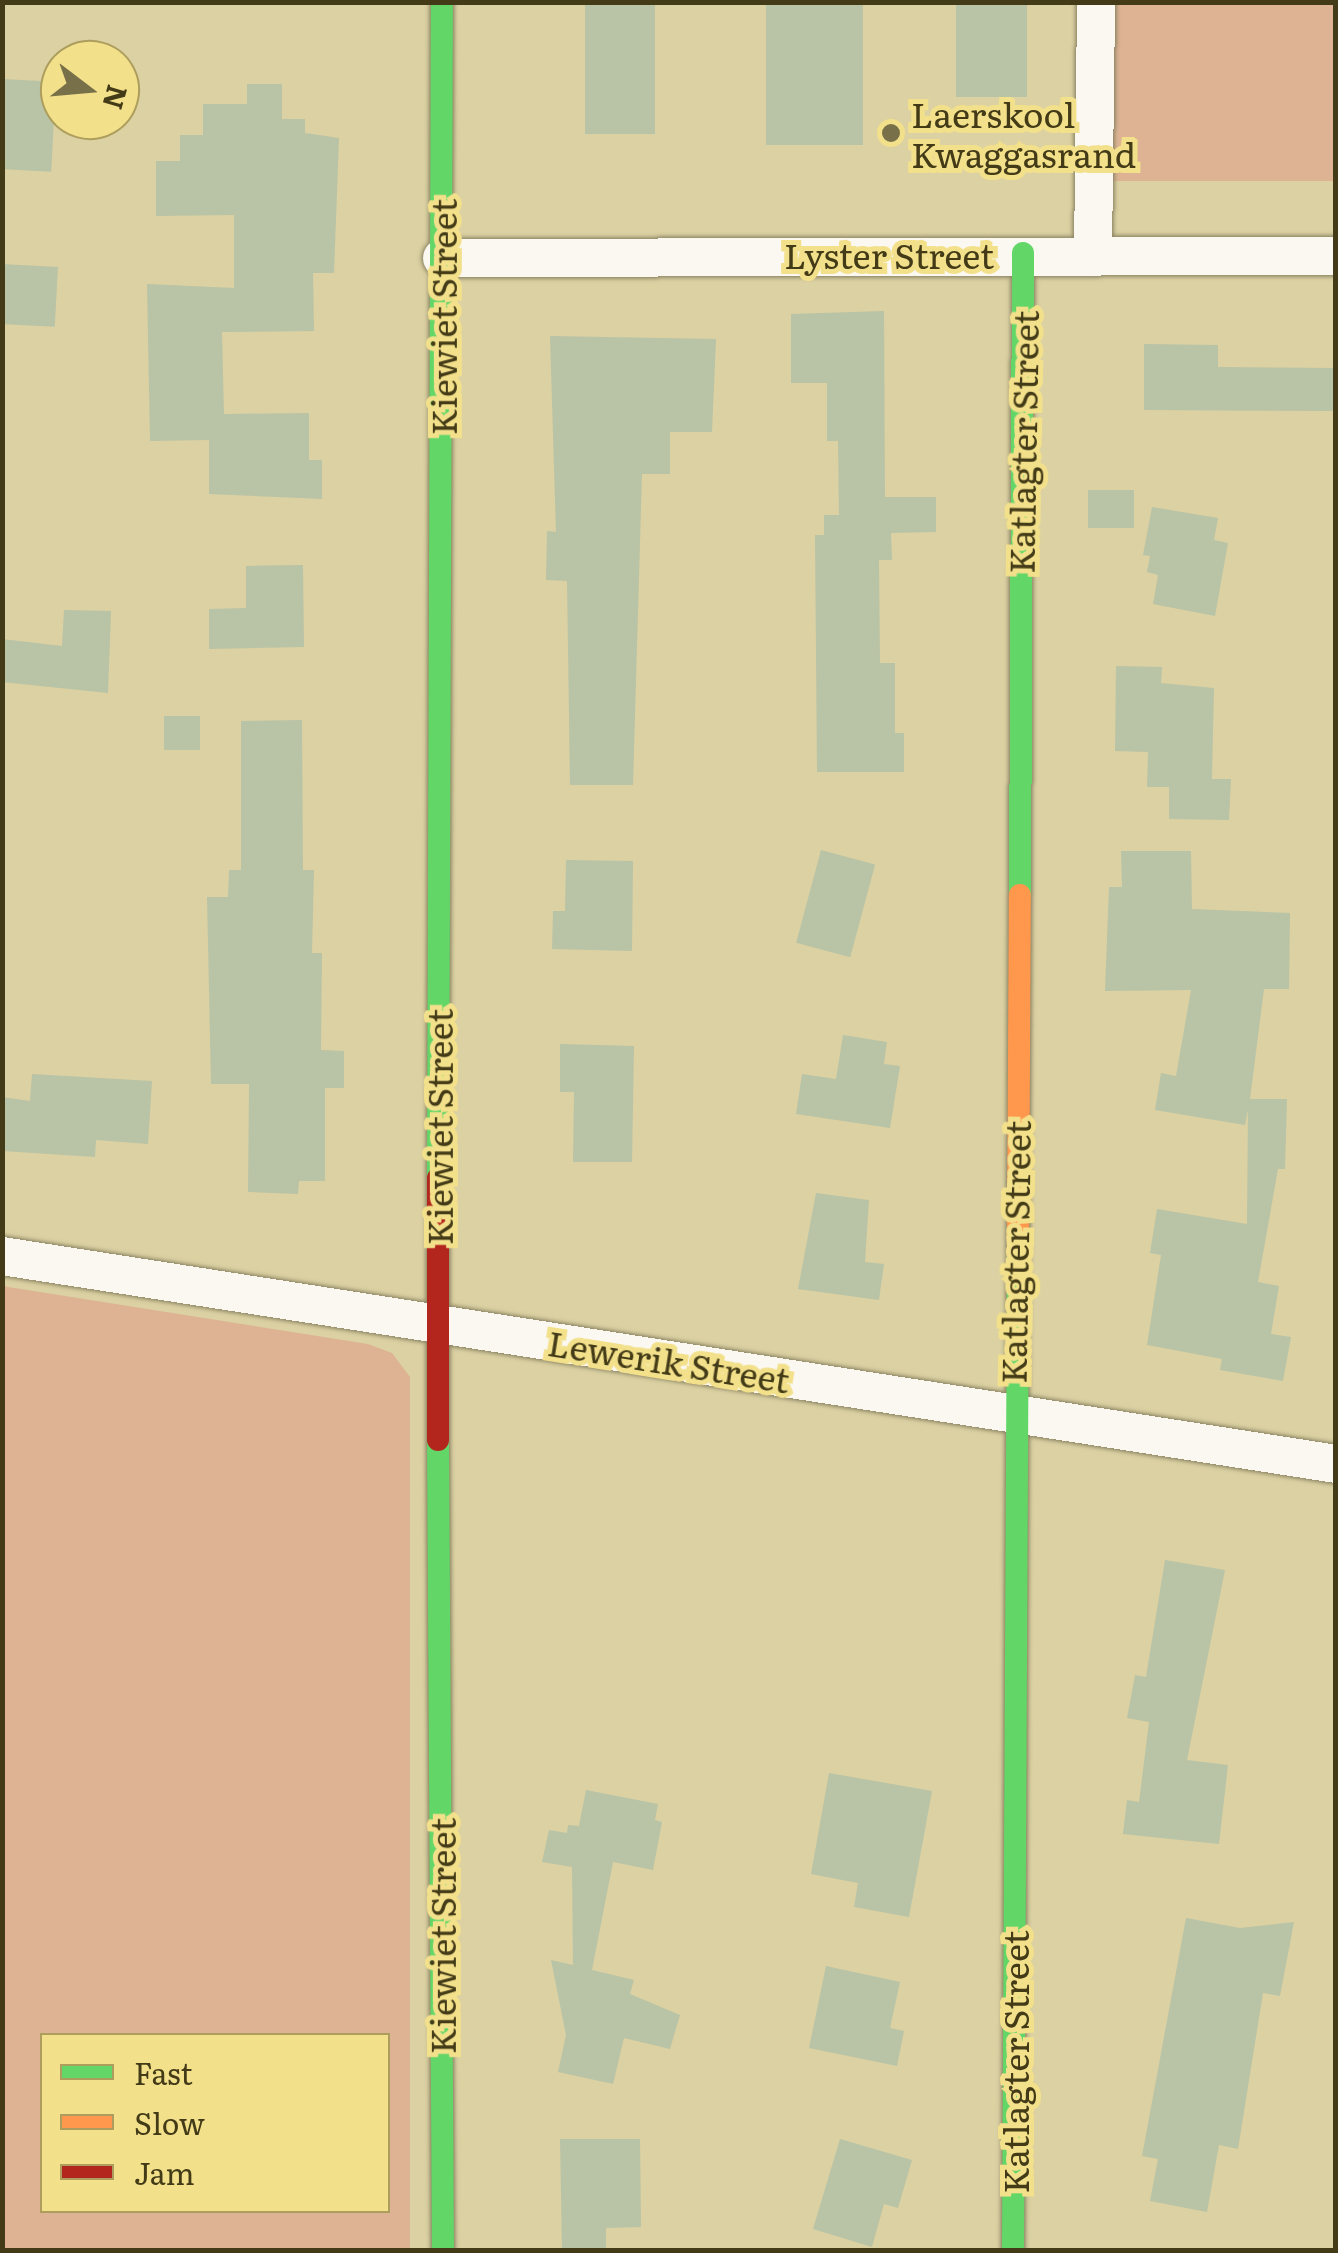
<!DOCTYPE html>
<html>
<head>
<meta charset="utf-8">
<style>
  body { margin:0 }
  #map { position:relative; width:1338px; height:2253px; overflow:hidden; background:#dbd1a3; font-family:Literata,serif }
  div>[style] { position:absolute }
  .green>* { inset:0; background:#ddb394; transform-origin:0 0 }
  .building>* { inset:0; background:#b9c3a5; transform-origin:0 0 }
  .roads { filter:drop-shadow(0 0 2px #8b8362) drop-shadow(0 0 2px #8b8362) }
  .street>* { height:38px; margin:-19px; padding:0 19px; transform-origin:19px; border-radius:19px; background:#faf8f1 }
  .fast>* { height:22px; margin:-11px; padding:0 11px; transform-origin:11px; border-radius:11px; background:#63d668 }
  .slow>* { height:22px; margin:-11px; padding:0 11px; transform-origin:11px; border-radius:11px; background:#ff974d }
  .jam>* { height:22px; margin:-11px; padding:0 11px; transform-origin:11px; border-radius:11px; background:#b3261e }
  .dots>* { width:28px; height:28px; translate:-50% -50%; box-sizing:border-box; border:5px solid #f3e08b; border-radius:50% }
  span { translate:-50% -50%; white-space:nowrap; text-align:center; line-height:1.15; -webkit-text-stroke:10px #f3e08b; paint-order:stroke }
  .poi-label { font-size:35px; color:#433b17 }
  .left { translate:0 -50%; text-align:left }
  .street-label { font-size:35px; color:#433b17 }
  .frame { position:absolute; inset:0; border:5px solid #433b17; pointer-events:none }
  .legend { position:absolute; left:40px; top:2033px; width:350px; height:180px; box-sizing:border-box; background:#f3e08b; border:2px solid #ad9e5d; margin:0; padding:12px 18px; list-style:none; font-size:30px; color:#433b17 }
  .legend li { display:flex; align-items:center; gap:20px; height:50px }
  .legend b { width:50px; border:2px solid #ad9e5d }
  .north { position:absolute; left:40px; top:40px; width:100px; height:100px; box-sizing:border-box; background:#f3e08b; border:2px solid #ad9e5d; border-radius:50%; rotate:106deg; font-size:28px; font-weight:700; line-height:40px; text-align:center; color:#433b17 }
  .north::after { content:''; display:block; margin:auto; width:35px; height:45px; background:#787048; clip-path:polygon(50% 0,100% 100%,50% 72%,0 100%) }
</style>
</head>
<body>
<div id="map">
  <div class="green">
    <div style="left:1103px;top:3px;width:232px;height:178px"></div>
    <div style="clip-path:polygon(evenodd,2px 1286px,368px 1344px,392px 1353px,410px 1377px,410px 2250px,3px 2250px,2px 1286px,42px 2036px,388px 2036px,388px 2210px,42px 2210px,42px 2036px)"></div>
  </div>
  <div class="building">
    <div style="left:585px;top:2px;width:70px;height:132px"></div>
    <div style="left:766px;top:2px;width:97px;height:143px"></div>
    <div style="left:956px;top:2px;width:71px;height:95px"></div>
    <div style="left:2px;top:79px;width:54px;height:90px;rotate:3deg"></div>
    <div style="clip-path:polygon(247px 84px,282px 84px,282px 119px,305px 119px,305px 133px,339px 138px,334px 273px,313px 273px,314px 331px,222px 332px,224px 414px,309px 413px,309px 460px,322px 460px,322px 499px,209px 494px,209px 440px,150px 441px,147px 284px,234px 288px,234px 215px,156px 216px,156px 161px,180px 161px,180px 135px,203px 135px,203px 104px,247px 104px)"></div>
    <div style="left:2px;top:264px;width:56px;height:60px;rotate:3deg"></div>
    <div style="clip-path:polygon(884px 311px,885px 497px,936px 497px,936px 532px,891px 533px,892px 560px,879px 560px,880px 663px,895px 663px,895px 733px,904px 733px,904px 772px,817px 772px,815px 535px,824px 535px,824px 515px,839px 515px,838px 441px,827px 441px,827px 383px,791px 383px,791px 314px)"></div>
    <div style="clip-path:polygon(550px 336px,716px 339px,712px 432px,670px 432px,670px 474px,642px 474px,633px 785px,570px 785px,567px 581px,546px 580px,547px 531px,556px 532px)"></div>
    <div style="clip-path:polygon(1144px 344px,1218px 345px,1218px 367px,1336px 368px,1336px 411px,1144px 410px)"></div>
    <div style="left:1088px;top:490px;width:46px;height:38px"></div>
    <div style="clip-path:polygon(1152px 507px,1218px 518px,1214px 540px,1228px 543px,1215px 616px,1153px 604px,1158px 575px,1147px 572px,1150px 556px,1143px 555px)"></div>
    <div style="clip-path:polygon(303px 565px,304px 647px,209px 649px,209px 609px,246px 608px,246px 566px)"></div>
    <div style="clip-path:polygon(64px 610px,111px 611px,108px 693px,2px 682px,2px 639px,62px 646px)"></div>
    <div style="clip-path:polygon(1116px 666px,1162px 667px,1161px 683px,1214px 688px,1212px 779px,1231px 779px,1229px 820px,1169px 819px,1169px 787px,1147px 787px,1148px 752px,1115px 751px)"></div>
    <div style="left:164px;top:716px;width:36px;height:34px"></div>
    <div style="clip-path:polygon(302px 720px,303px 870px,314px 870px,312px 953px,322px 953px,321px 1050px,344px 1051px,344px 1088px,325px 1088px,325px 1181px,299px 1181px,298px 1194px,248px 1192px,249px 1084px,211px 1084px,207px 897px,228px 897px,229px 870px,241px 870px,241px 721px)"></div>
    <div style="left:821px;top:850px;width:56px;height:96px;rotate:15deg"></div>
    <div style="clip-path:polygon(1121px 851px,1191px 851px,1192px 909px,1290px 913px,1289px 989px,1264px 989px,1250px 1099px,1287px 1099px,1285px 1169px,1278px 1169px,1258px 1282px,1279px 1286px,1271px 1334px,1291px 1337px,1283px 1381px,1220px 1370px,1222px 1359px,1147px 1345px,1161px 1255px,1150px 1253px,1157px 1209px,1247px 1224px,1248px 1110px,1245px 1125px,1155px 1110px,1161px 1073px,1176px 1076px,1191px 990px,1105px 991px,1109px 887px,1122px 887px)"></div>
    <div style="clip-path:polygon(566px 860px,633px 861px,632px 951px,552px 949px,553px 911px,565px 911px)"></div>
    <div style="clip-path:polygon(843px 1035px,887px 1042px,884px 1064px,900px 1066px,890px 1128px,796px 1114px,802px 1074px,836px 1079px)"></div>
    <div style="clip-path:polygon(560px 1044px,634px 1046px,632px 1162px,573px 1162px,574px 1092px,560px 1092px)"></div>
    <div style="clip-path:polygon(32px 1074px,152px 1081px,148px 1144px,96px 1140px,95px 1157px,2px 1151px,2px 1097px,30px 1101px)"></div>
    <div style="clip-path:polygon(816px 1193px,869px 1200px,865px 1262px,884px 1264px,879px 1300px,798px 1289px)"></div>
    <div style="clip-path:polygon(1165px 1560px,1225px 1570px,1187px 1760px,1228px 1765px,1219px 1844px,1123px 1834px,1127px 1800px,1139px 1802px,1149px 1722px,1127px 1718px,1135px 1675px,1146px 1677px)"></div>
    <div style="clip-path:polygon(829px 1773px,932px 1791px,909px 1917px,854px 1907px,858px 1883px,811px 1874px)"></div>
    <div style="clip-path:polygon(586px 1790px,658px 1804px,655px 1820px,662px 1822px,653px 1870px,613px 1862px,592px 1970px,634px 1980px,630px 1994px,680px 2015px,670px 2049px,624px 2038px,613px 2084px,558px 2072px,566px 2035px,551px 1960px,573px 1965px,572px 1867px,542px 1862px,549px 1830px,567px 1833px,568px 1825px,579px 1826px)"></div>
    <div style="clip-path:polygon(1186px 1918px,1240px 1928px,1294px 1922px,1280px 1996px,1263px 1993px,1238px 2149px,1219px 2145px,1207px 2212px,1150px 2201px,1158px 2159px,1142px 2156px)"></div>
    <div style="clip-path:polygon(826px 1966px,900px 1982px,890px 2028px,904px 2031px,897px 2066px,809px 2048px)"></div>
    <div style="clip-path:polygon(560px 2139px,640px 2139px,641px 2227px,606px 2228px,606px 2250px,562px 2250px)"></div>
    <div style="clip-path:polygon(840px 2139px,912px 2160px,898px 2208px,884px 2204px,872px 2247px,813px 2229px)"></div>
  </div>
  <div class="roads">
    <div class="street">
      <div style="left:1093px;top:253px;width:251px;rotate:-89.3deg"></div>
      <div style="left:442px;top:258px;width:894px;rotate:-0.13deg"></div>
      <div style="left:2px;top:1256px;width:1350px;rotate:8.86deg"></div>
    </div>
    <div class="fast">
      <div style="left:1020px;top:895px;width:642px;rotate:-89.73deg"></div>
      <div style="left:438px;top:1178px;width:1176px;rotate:-89.81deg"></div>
      <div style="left:438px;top:1440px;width:810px;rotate:89.65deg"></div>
      <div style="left:1013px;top:2250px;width:1004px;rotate:-89.71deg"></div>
    </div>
    <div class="slow">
      <div style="left:1018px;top:1246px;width:351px;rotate:-89.7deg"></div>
    </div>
    <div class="jam">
      <div style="left:438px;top:1178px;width:262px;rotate:90deg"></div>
    </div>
  </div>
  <div class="dots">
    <div style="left:891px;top:133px;background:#787048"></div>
  </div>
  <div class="poi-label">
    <span class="left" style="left:911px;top:133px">Laerskool<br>Kwaggasrand</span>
  </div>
  <div class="street-label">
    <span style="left:889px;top:254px">Lyster Street</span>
    <span style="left:442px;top:317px;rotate:-90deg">Kiewiet Street</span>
    <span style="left:1022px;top:442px;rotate:-89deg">Katlagter Street</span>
    <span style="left:438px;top:1127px;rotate:-90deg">Kiewiet Street</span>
    <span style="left:1014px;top:1252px;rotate:-89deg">Katlagter Street</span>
    <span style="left:669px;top:1360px;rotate:9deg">Lewerik Street</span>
    <span style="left:441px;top:1936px;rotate:-90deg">Kiewiet Street</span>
    <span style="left:1014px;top:2062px;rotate:-90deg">Katlagter Street</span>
  </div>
  <div class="frame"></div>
  <ul class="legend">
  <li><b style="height:12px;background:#63d668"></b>Fast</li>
  <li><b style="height:12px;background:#ff974d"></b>Slow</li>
  <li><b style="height:12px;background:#b3261e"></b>Jam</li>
  </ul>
  <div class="north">N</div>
</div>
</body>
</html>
